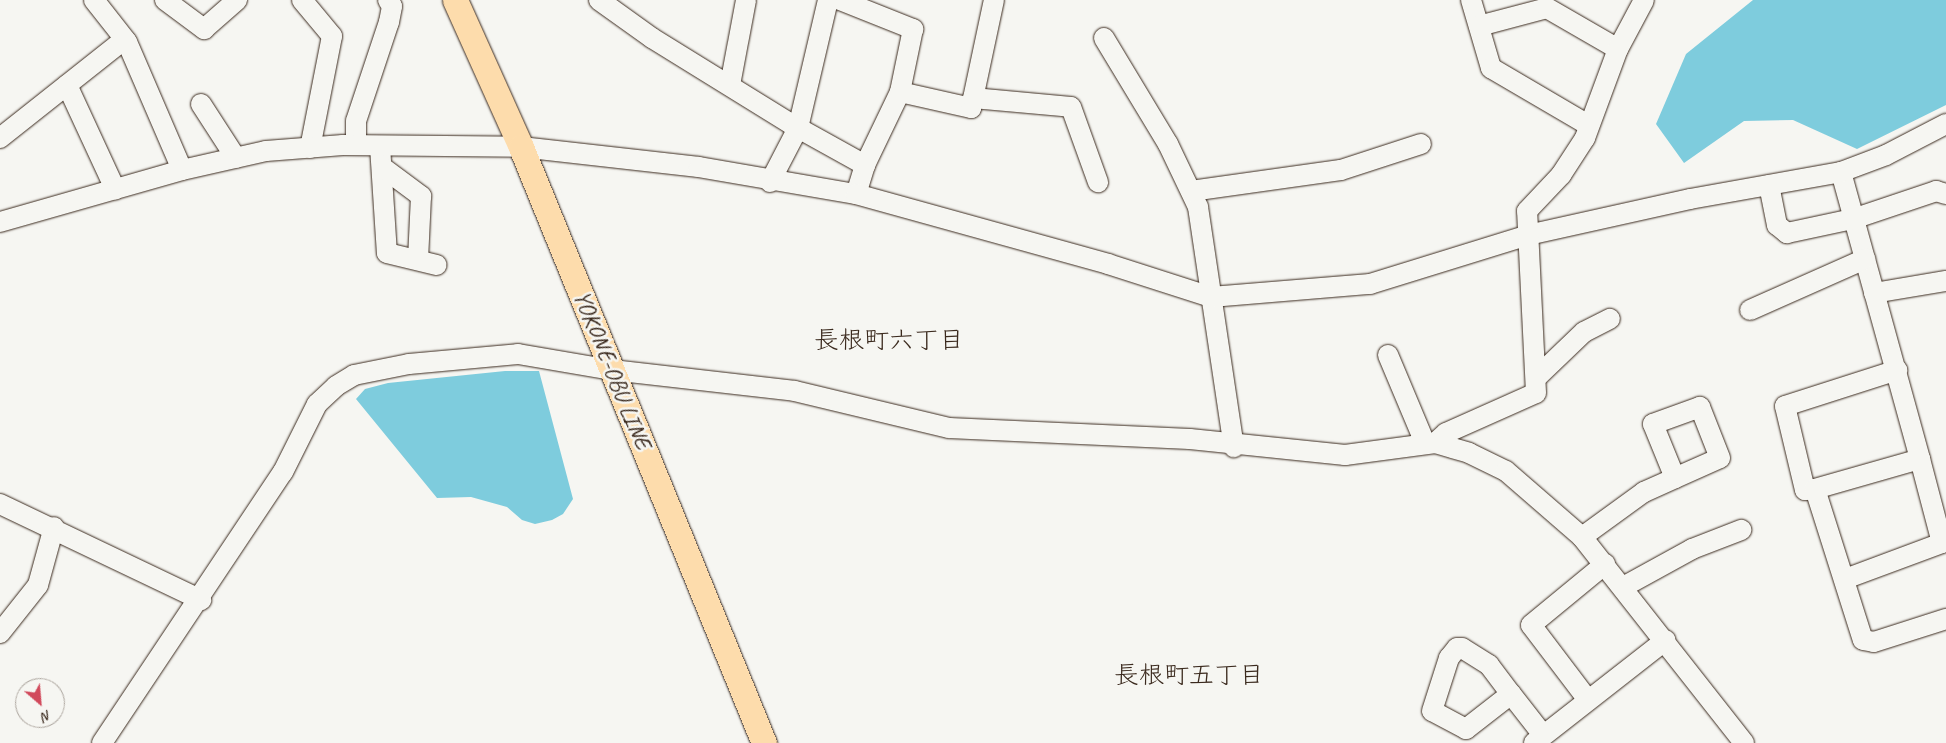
<!DOCTYPE html>
<html>
<head>
<meta charset="utf-8">
<style>
  body { margin:0 }
  #map { position:relative; width:1946px; height:743px; overflow:hidden; background:#f6f6f2; font-family:Caveat,"Klee One",sans-serif }
  div>[style] { position:absolute }
  .water>* { inset:0; background:#7eccdd }
  .roads { filter:drop-shadow(0 0 1px #3b2a1e) drop-shadow(0 0 1px #3b2a1e) }
  .minor>* { height:20px; margin:-10px; padding:0 10px; transform-origin:10px; border-radius:10px; background:#f6f6f2 }
  .major>* { height:25px; margin:-12.5px; padding:0 12.5px; transform-origin:12.5px; border-radius:12.5px; background:#fddcac }
  span { translate:-50% -50%; white-space:nowrap; text-align:center; line-height:1.15; -webkit-text-stroke:5px #f6f6f2; paint-order:stroke }
  .street-label { font-size:24px; color:#3b2a1e }
  .neighbourhood-label { font-size:25px; color:#3b2a1e }
  .north { position:absolute; left:15px; top:678px; width:50px; height:50px; box-sizing:border-box; background:#f6f6f2; border:1px solid #aba49d; border-radius:50%; rotate:153deg; font-size:14px; font-weight:700; line-height:20px; text-align:center; color:#3b2a1e }
  .north::after { content:''; display:block; margin:auto; width:18px; height:22px; background:#d1495b; clip-path:polygon(50% 0,100% 100%,50% 72%,0 100%) }
</style>
</head>
<body>
<div id="map">
  <div class="water">
    <div style="clip-path:polygon(1753px 0,1946px 0,1946px 105px,1857px 149px,1793px 120px,1744px 121px,1684px 163px,1656px 124px,1686px 54px)"></div>
    <div style="clip-path:polygon(505px 371px,539px 371px,573px 499px,563px 514px,552px 520px,535px 524px,522px 520px,507px 507px,471px 497px,437px 498px,356px 399px,365px 389px,388px 383px)"></div>
  </div>
  <div class="roads">
    <div class="minor">
      <div style="left:94px;top:0;width:53px;rotate:51.8deg"></div>
      <div style="left:127px;top:42px;width:139px;rotate:66.7deg"></div>
      <div style="left:165px;top:0;width:49px;rotate:36.6deg"></div>
      <div style="left:204px;top:29px;width:44px;rotate:-41.3deg"></div>
      <div style="left:302px;top:0;width:47px;rotate:50.2deg"></div>
      <div style="left:332px;top:36px;width:114px;rotate:101.1deg"></div>
      <div style="left:599px;top:0;width:65px;rotate:35.6deg"></div>
      <div style="left:652px;top:38px;width:163px;rotate:31.7deg"></div>
      <div style="left:791px;top:124px;width:85px;rotate:29deg"></div>
      <div style="left:865px;top:165px;width:30px;rotate:107deg"></div>
      <div style="left:840px;top:0;width:79px;rotate:21.7deg"></div>
      <div style="left:913px;top:29px;width:64px;rotate:101.7deg"></div>
      <div style="left:900px;top:92px;width:81px;rotate:115.6deg"></div>
      <div style="left:1471px;top:0;width:71px;rotate:73.6deg"></div>
      <div style="left:1491px;top:68px;width:113px;rotate:30.4deg"></div>
      <div style="left:1479px;top:26px;width:70px;rotate:-14.8deg"></div>
      <div style="left:1547px;top:8px;width:82px;rotate:30deg"></div>
      <div style="left:1104px;top:38px;width:124px;rotate:58.9deg"></div>
      <div style="left:1168px;top:144px;width:70px;rotate:64.5deg"></div>
      <div style="left:1198px;top:207px;width:243px;rotate:81.5deg"></div>
      <div style="left:67px;top:85px;width:115px;rotate:65.2deg"></div>
      <div style="left:730px;top:85px;width:86px;rotate:-79.3deg"></div>
      <div style="left:900px;top:92px;width:73px;rotate:12.7deg"></div>
      <div style="left:971px;top:108px;width:110px;rotate:-78deg"></div>
      <div style="left:973px;top:98px;width:98px;rotate:5.2deg"></div>
      <div style="left:1071px;top:107px;width:80px;rotate:70.2deg"></div>
      <div style="left:201px;top:104px;width:64px;rotate:57.1deg"></div>
      <div style="left:0;top:138px;width:159px;rotate:-38.4deg"></div>
      <div style="left:356px;top:145px;width:24px;rotate:-90deg"></div>
      <div style="left:356px;top:121px;width:104px;rotate:-71.6deg"></div>
      <div style="left:389px;top:22px;width:16px;rotate:-79deg"></div>
      <div style="left:392px;top:6px;width:7px;rotate:-124deg"></div>
      <div style="left:380px;top:146px;width:107px;rotate:86.3deg"></div>
      <div style="left:387px;top:253px;width:51px;rotate:13.5deg"></div>
      <div style="left:382px;top:167px;width:49px;rotate:36.6deg"></div>
      <div style="left:421px;top:196px;width:64px;rotate:92.7deg"></div>
      <div style="left:1841px;top:172px;width:298px;rotate:74.6deg"></div>
      <div style="left:770px;top:182px;width:61px;rotate:-62.6deg"></div>
      <div style="left:798px;top:128px;width:131px;rotate:-76.8deg"></div>
      <div style="left:1769px;top:185px;width:41px;rotate:78.7deg"></div>
      <div style="left:1777px;top:225px;width:13px;rotate:39deg"></div>
      <div style="left:1787px;top:233px;width:67px;rotate:-12deg"></div>
      <div style="left:1853px;top:219px;width:88px;rotate:-18.6deg"></div>
      <div style="left:1936px;top:191px;width:10px;rotate:17deg"></div>
      <div style="left:1191px;top:191px;width:151px;rotate:-8deg"></div>
      <div style="left:1341px;top:170px;width:84px;rotate:-18deg"></div>
      <div style="left:0;top:222px;width:189px;rotate:-15.9deg"></div>
      <div style="left:182px;top:170px;width:86px;rotate:-12.7deg"></div>
      <div style="left:266px;top:151px;width:77px;rotate:-4.5deg"></div>
      <div style="left:343px;top:145px;width:178px;rotate:0.6deg"></div>
      <div style="left:521px;top:147px;width:179px;rotate:6.4deg"></div>
      <div style="left:699px;top:167px;width:159px;rotate:9.8deg"></div>
      <div style="left:856px;top:194px;width:262px;rotate:15.5deg"></div>
      <div style="left:1108px;top:264px;width:108px;rotate:17.8deg"></div>
      <div style="left:1211px;top:297px;width:160px;rotate:-4.7deg"></div>
      <div style="left:1370px;top:284px;width:165px;rotate:-17.2deg"></div>
      <div style="left:1528px;top:235px;width:166px;rotate:-12.5deg"></div>
      <div style="left:1690px;top:199px;width:153px;rotate:-10.1deg"></div>
      <div style="left:1841px;top:172px;width:48px;rotate:-20.7deg"></div>
      <div style="left:1886px;top:155px;width:68px;rotate:-27.3deg"></div>
      <div style="left:1874px;top:293px;width:73px;rotate:-9.5deg"></div>
      <div style="left:1750px;top:310px;width:126px;rotate:-23.9deg"></div>
      <div style="left:1388px;top:355px;width:95px;rotate:67.2deg"></div>
      <div style="left:1537px;top:377px;width:65px;rotate:-43.8deg"></div>
      <div style="left:1584px;top:332px;width:29px;rotate:-27deg"></div>
      <div style="left:1435px;top:443px;width:15px;rotate:-42deg"></div>
      <div style="left:1446px;top:433px;width:98px;rotate:-24deg"></div>
      <div style="left:1536px;top:393px;width:182px;rotate:-92.8deg"></div>
      <div style="left:1527px;top:211px;width:50px;rotate:-46.6deg"></div>
      <div style="left:1561px;top:175px;width:44px;rotate:-57deg"></div>
      <div style="left:1585px;top:138px;width:95px;rotate:-69.7deg"></div>
      <div style="left:1618px;top:49px;width:55px;rotate:-62deg"></div>
      <div style="left:1815px;top:489px;width:10px;rotate:174deg"></div>
      <div style="left:1805px;top:490px;width:86px;rotate:-103.4deg"></div>
      <div style="left:1785px;top:406px;width:118px;rotate:-17.8deg"></div>
      <div style="left:0;top:504px;width:223px;rotate:25.5deg"></div>
      <div style="left:1582px;top:537px;width:77px;rotate:-36deg"></div>
      <div style="left:1644px;top:492px;width:34px;rotate:-24deg"></div>
      <div style="left:1675px;top:478px;width:49px;rotate:-24deg"></div>
      <div style="left:1720px;top:458px;width:55px;rotate:-111.4deg"></div>
      <div style="left:1700px;top:407px;width:50px;rotate:160.1deg"></div>
      <div style="left:1653px;top:424px;width:58px;rotate:67.8deg"></div>
      <div style="left:1845px;top:579px;width:103px;rotate:-20.4deg"></div>
      <div style="left:1942px;top:543px;width:87px;rotate:-104.7deg"></div>
      <div style="left:1920px;top:459px;width:109px;rotate:164.1deg"></div>
      <div style="left:1815px;top:489px;width:158px;rotate:72.4deg"></div>
      <div style="left:1863px;top:640px;width:11px;rotate:10deg"></div>
      <div style="left:1874px;top:642px;width:76px;rotate:-17.7deg"></div>
      <div style="left:1623px;top:587px;width:79px;rotate:-28.8deg"></div>
      <div style="left:1692px;top:549px;width:53px;rotate:-21.2deg"></div>
      <div style="left:0;top:633px;width:61px;rotate:-51.6deg"></div>
      <div style="left:38px;top:585px;width:60px;rotate:-74.6deg"></div>
      <div style="left:1511px;top:694px;width:57px;rotate:142.1deg"></div>
      <div style="left:1466px;top:729px;width:38px;rotate:-152deg"></div>
      <div style="left:1432px;top:711px;width:56px;rotate:-72.2deg"></div>
      <div style="left:1449px;top:658px;width:13px;rotate:-51deg"></div>
      <div style="left:1457px;top:648px;width:5px"></div>
      <div style="left:1462px;top:648px;width:32px;rotate:32deg"></div>
      <div style="left:1489px;top:665px;width:36px;rotate:53deg"></div>
      <div style="left:1511px;top:694px;width:52px;rotate:52deg"></div>
      <div style="left:1588px;top:700px;width:94px;rotate:-127.2deg"></div>
      <div style="left:1531px;top:625px;width:96px;rotate:-39.5deg"></div>
      <div style="left:102px;top:743px;width:326px;rotate:-56.3deg"></div>
      <div style="left:283px;top:472px;width:76px;rotate:-63.4deg"></div>
      <div style="left:317px;top:404px;width:26px;rotate:-43deg"></div>
      <div style="left:336px;top:386px;width:21px;rotate:-31deg"></div>
      <div style="left:354px;top:375px;width:56px;rotate:-11.3deg"></div>
      <div style="left:409px;top:364px;width:109px;rotate:-5.2deg"></div>
      <div style="left:518px;top:354px;width:95px;rotate:9.7deg"></div>
      <div style="left:612px;top:370px;width:184px;rotate:6.5deg"></div>
      <div style="left:795px;top:391px;width:158px;rotate:13.5deg"></div>
      <div style="left:949px;top:428px;width:241px;rotate:2.6deg"></div>
      <div style="left:1190px;top:439px;width:156px;rotate:5.9deg"></div>
      <div style="left:1345px;top:455px;width:91px;rotate:-7.6deg"></div>
      <div style="left:1435px;top:443px;width:35px;rotate:16deg"></div>
      <div style="left:1469px;top:453px;width:41px;rotate:25.9deg"></div>
      <div style="left:1506px;top:471px;width:101px;rotate:41deg"></div>
      <div style="left:1582px;top:537px;width:262px;rotate:51.8deg"></div>
      <div style="left:1534px;top:743px;width:167px;rotate:-38deg"></div>
    </div>
    <div class="major">
      <div style="left:455px;top:0;width:161px;rotate:65.8deg"></div>
      <div style="left:521px;top:147px;width:644px;rotate:67.82deg"></div>
    </div>
  </div>
  <div class="street-label">
    <span style="left:612px;top:370px;rotate:68deg">YOKONE-OBU LINE</span>
  </div>
  <div class="neighbourhood-label">
    <span style="left:889px;top:340px">長根町六丁目</span>
    <span style="left:1189px;top:675px">長根町五丁目</span>
  </div>
  <div class="north">N</div>
</div>
</body>
</html>
